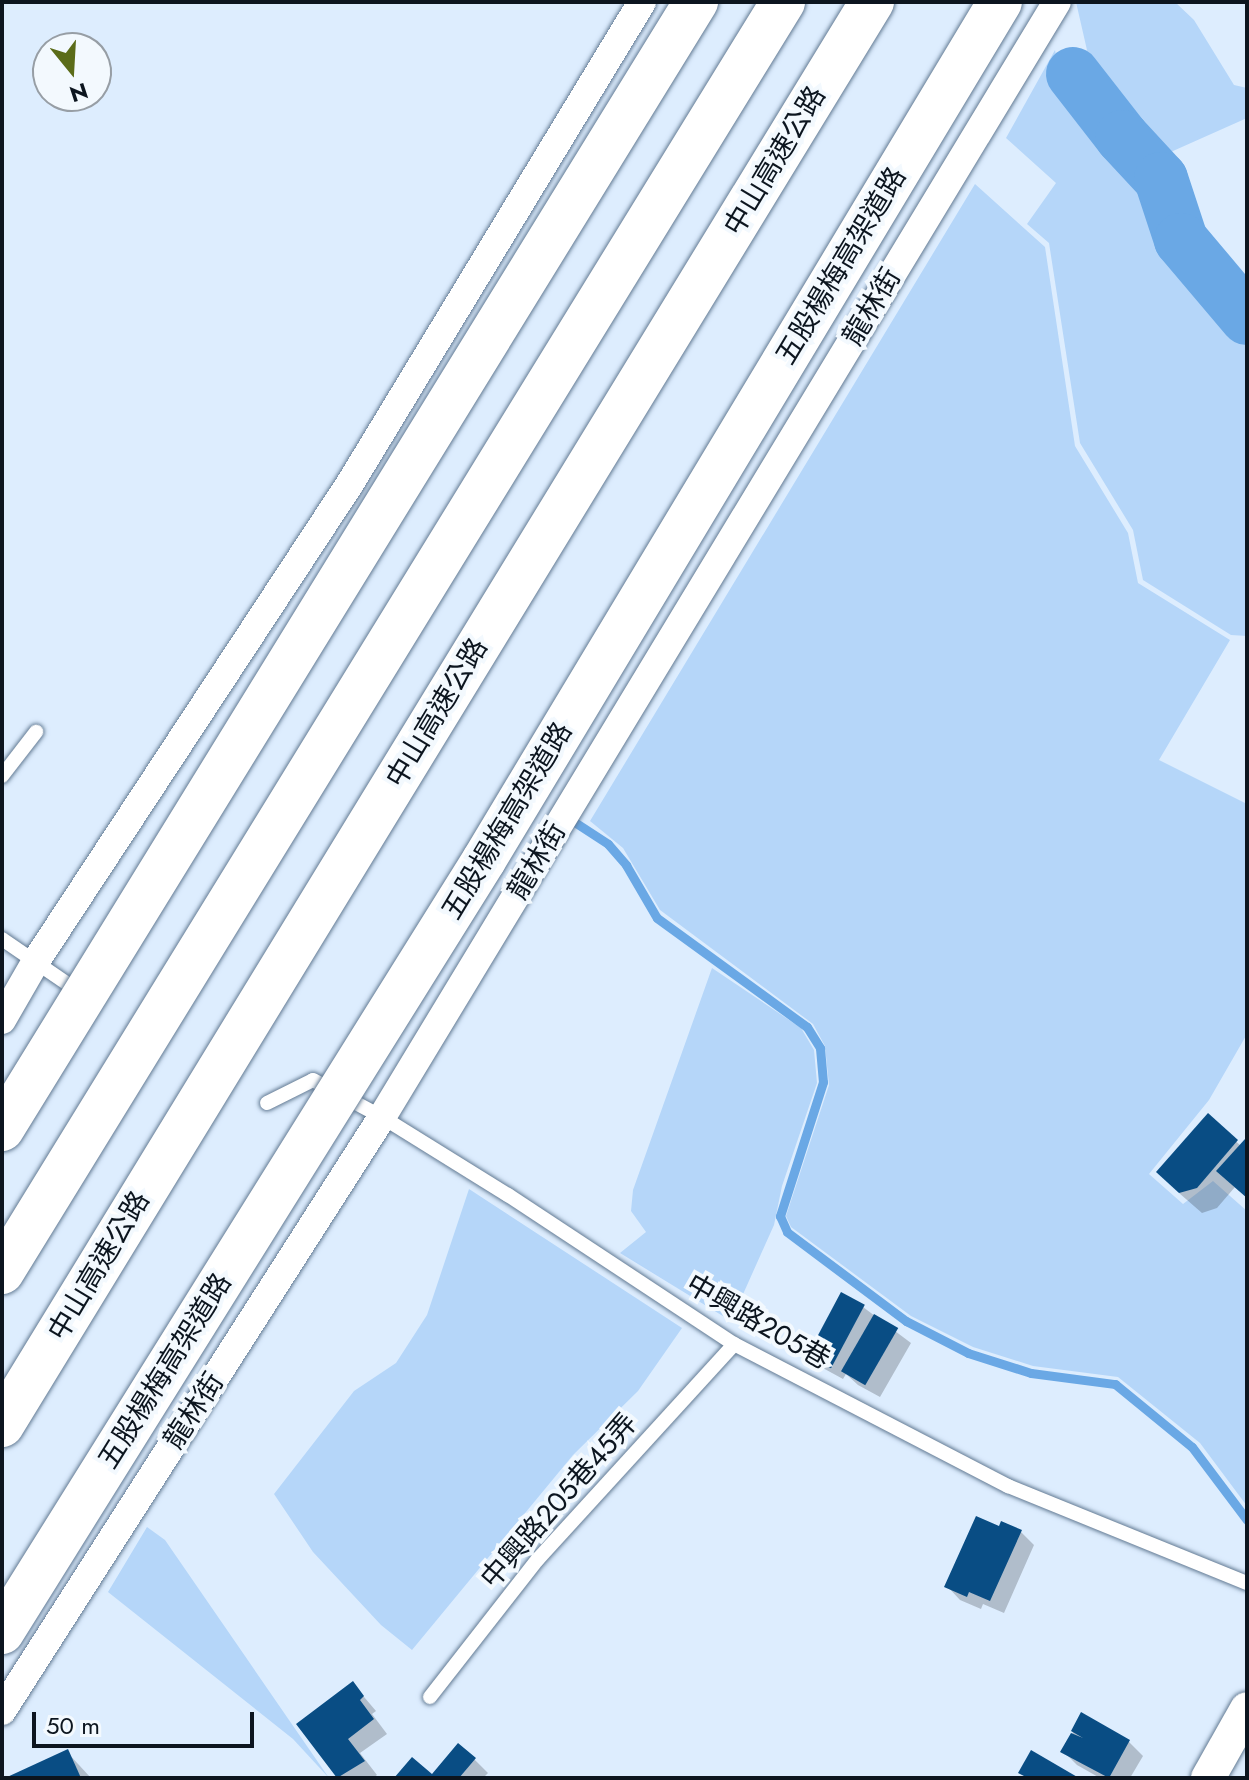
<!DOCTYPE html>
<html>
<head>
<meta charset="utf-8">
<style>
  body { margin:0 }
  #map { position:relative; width:1249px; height:1780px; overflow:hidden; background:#ddedfe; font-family:Jost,"Noto Sans TC",sans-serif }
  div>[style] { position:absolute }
  .green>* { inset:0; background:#b5d6f9 }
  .shadow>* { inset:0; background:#0003 }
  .stream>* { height:9px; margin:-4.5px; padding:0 4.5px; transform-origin:4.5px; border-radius:4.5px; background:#6aa8e5 }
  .river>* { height:54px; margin:-27px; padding:0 27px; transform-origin:27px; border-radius:27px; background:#6aa8e5 }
  .building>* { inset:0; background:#094d84; transform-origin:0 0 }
  .roads { filter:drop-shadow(0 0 2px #627a93) drop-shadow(0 0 2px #627a93) }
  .service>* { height:14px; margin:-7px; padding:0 7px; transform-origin:7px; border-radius:7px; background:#fff }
  .minor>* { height:28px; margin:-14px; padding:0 14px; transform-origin:14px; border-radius:14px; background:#fff }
  .tertiary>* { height:34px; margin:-17px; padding:0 17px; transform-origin:17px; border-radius:17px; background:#fff }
  .motorway>* { height:44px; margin:-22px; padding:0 22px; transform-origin:22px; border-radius:22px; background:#fff }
  .bridges { filter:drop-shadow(0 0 2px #627a93) drop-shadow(0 0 2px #627a93) }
  .motorway-bridge>* { height:44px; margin:-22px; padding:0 22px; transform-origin:22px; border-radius:22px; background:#fff }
  span { translate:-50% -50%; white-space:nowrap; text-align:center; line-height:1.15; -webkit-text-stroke:8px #f3f9fe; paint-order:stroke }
  .street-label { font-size:28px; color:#0c151f }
  .frame { position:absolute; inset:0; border:4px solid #0c151f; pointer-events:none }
  .north { position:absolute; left:32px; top:32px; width:80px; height:80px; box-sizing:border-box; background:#f3f9fe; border:2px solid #979ea5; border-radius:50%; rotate:162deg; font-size:22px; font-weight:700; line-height:32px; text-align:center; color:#0c151f }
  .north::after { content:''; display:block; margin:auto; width:28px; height:36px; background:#5b6c19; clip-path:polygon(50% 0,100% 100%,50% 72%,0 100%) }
  .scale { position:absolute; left:32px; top:1712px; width:222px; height:36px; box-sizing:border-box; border:4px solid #0c151f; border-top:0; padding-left:10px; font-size:24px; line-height:28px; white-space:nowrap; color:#0c151f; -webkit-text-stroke:6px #f3f9fe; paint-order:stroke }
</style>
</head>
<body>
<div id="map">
  <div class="green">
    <div style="clip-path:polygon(1076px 2px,1175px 2px,1194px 20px,1234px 85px,1247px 88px,1247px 118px,1164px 155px,1129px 122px,1092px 72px)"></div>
    <div style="clip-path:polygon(1055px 50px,1062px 87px,1112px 156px,1151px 198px,1170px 249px,1234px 327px,1247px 335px,1247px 636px,1231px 635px,1143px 580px,1133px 530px,1080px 443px,1049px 243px,1027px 224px,1056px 183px,1006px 138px)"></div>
    <div style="clip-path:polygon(975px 184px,1045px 247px,1075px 446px,1128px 533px,1138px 583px,1230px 640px,1159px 760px,1247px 804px,1247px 1034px,1209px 1100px,1149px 1174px,1183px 1204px,1213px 1181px,1247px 1211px,1247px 1506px,1200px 1443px,1118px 1377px,1033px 1366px,973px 1347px,911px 1316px,791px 1227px,786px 1216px,829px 1085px,825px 1046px,813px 1024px,660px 910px,623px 848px,590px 821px)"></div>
    <div style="clip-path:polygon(712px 968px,801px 1028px,814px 1050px,817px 1083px,782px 1186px,774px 1225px,731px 1321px,620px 1253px,646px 1232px,631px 1211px,633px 1190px)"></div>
    <div style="clip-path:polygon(469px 1189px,682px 1328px,638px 1391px,573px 1455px,412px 1650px,381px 1625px,313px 1552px,274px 1494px,354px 1391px,396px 1363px,427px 1315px)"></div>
    <div style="clip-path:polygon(147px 1527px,165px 1540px,329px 1778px,293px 1739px,108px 1592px)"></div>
  </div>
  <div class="shadow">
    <div style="clip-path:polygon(1208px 1116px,1241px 1146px,1247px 1143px,1247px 1198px,1235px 1187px,1217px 1208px,1202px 1213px,1179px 1193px)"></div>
    <div style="clip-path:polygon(863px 1307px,911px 1343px,880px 1397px,858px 1385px,846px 1374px,843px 1379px,821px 1367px,807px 1353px)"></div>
    <div style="clip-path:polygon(999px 1529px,1021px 1532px,1034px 1545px,1004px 1613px,983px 1604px,981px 1609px,960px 1600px,947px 1586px)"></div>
    <div style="clip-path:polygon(353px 1684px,376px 1711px,372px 1714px,387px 1734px,360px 1753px,377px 1775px,373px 1778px,340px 1778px,299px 1724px)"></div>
    <div style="clip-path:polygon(1082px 1715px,1129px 1742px,1143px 1756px,1130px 1778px,1100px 1778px,1077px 1765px,1063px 1751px)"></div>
    <div style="clip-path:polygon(67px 1752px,91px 1778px,10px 1778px)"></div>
    <div style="clip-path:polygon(474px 1759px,488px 1773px,483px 1778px,397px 1778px,432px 1777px)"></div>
  </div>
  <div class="stream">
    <div style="left:576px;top:823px;width:38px;rotate:33deg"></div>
    <div style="left:608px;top:844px;width:28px;rotate:49deg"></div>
    <div style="left:626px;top:865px;width:61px;rotate:59.7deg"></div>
    <div style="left:657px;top:918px;width:185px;rotate:36deg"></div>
    <div style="left:807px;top:1027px;width:25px;rotate:58deg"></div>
    <div style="left:820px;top:1048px;width:34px;rotate:85deg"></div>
    <div style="left:823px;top:1082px;width:141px;rotate:107.8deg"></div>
    <div style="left:780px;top:1216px;width:17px;rotate:66deg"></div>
    <div style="left:787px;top:1232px;width:149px;rotate:36.8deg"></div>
    <div style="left:906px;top:1321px;width:70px;rotate:27.3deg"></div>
    <div style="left:968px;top:1353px;width:66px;rotate:17.6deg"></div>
    <div style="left:1031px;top:1373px;width:85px;rotate:7.5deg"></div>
    <div style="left:1115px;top:1384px;width:99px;rotate:39.3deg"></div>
    <div style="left:1192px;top:1447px;width:91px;rotate:53deg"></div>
  </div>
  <div class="river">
    <div style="left:1073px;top:74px;width:80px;rotate:52.1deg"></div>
    <div style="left:1122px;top:137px;width:57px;rotate:47.1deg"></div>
    <div style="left:1161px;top:179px;width:64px;rotate:71.8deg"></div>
    <div style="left:1181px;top:240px;width:102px;rotate:49.8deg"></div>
  </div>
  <div class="building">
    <div style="clip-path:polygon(1208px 1113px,1238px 1140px,1197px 1188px,1179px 1193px,1156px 1172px)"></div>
    <div style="clip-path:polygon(1245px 1139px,1247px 1140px,1247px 1198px,1216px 1171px)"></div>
    <div style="left:841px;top:1292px;width:27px;height:72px;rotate:28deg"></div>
    <div style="left:874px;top:1314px;width:28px;height:66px;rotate:30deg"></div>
    <div style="clip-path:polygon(976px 1516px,999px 1526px,1001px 1521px,1022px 1530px,990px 1601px,969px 1592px,967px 1597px,944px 1587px)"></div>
    <div style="clip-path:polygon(353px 1681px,364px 1696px,360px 1700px,374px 1719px,348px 1739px,365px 1761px,337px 1778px,296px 1724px)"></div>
    <div style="clip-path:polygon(1081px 1712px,1130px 1740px,1109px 1778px,1060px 1752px,1071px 1733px,1083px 1738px,1071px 1731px)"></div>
    <div style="clip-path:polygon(458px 1743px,476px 1758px,459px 1778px,394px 1778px,412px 1757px,432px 1774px)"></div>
    <div style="clip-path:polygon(68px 1749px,81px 1778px,5px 1778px)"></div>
    <div style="clip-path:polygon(1031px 1750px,1079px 1778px,1028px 1778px,1018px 1773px)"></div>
  </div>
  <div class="roads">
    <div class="service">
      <div style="left:2px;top:776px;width:56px;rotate:-52.3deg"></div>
      <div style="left:2px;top:939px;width:96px;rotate:34.4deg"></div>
      <div style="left:267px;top:1103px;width:51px;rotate:-26.6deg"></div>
      <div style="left:313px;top:1080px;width:78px;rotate:28.2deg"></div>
      <div style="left:382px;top:1117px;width:148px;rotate:31.8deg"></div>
      <div style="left:508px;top:1195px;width:271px;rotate:33.4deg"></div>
      <div style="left:734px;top:1344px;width:309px;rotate:27.4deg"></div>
      <div style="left:1008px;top:1486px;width:258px;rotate:22.1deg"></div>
      <div style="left:430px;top:1697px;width:175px;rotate:-52deg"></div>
      <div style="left:538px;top:1559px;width:291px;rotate:-47.6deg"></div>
    </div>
    <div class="minor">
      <div style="left:2px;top:1020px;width:68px;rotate:-60deg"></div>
      <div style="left:36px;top:961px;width:573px;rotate:-56.67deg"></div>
      <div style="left:351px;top:482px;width:561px;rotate:-58.77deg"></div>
      <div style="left:2px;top:1711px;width:705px;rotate:-57.39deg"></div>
      <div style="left:382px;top:1117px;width:1303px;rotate:-58.81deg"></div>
    </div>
    <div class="tertiary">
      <div style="left:1208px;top:1778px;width:79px;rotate:-60.5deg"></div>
    </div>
    <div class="motorway">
      <div style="left:2px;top:1272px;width:1491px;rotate:-58.41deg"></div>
      <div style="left:2px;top:1425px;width:1668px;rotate:-58.56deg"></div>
    </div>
  </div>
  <div class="bridges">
    <div class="motorway-bridge">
      <div style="left:2px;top:1129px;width:1324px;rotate:-58.38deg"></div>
      <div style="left:2px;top:1632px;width:910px;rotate:-58.02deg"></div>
      <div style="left:484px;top:860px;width:1001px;rotate:-58.98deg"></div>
    </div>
  </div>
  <div class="street-label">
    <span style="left:775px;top:161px;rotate:-59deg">中山高速公路</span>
    <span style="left:841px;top:266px;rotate:-59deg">五股楊梅高架道路</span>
    <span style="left:872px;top:307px;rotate:-59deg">龍林街</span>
    <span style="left:437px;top:713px;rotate:-59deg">中山高速公路</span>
    <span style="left:507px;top:821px;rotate:-59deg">五股楊梅高架道路</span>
    <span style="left:537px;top:861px;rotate:-59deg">龍林街</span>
    <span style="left:99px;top:1266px;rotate:-59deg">中山高速公路</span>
    <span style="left:758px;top:1322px;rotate:30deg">中興路205巷</span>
    <span style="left:165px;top:1371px;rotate:-58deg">五股楊梅高架道路</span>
    <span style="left:194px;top:1411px;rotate:-57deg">龍林街</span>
    <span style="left:559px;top:1501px;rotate:-49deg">中興路205巷45弄</span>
  </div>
  <div class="frame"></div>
  <div class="north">N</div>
  <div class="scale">50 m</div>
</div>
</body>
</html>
